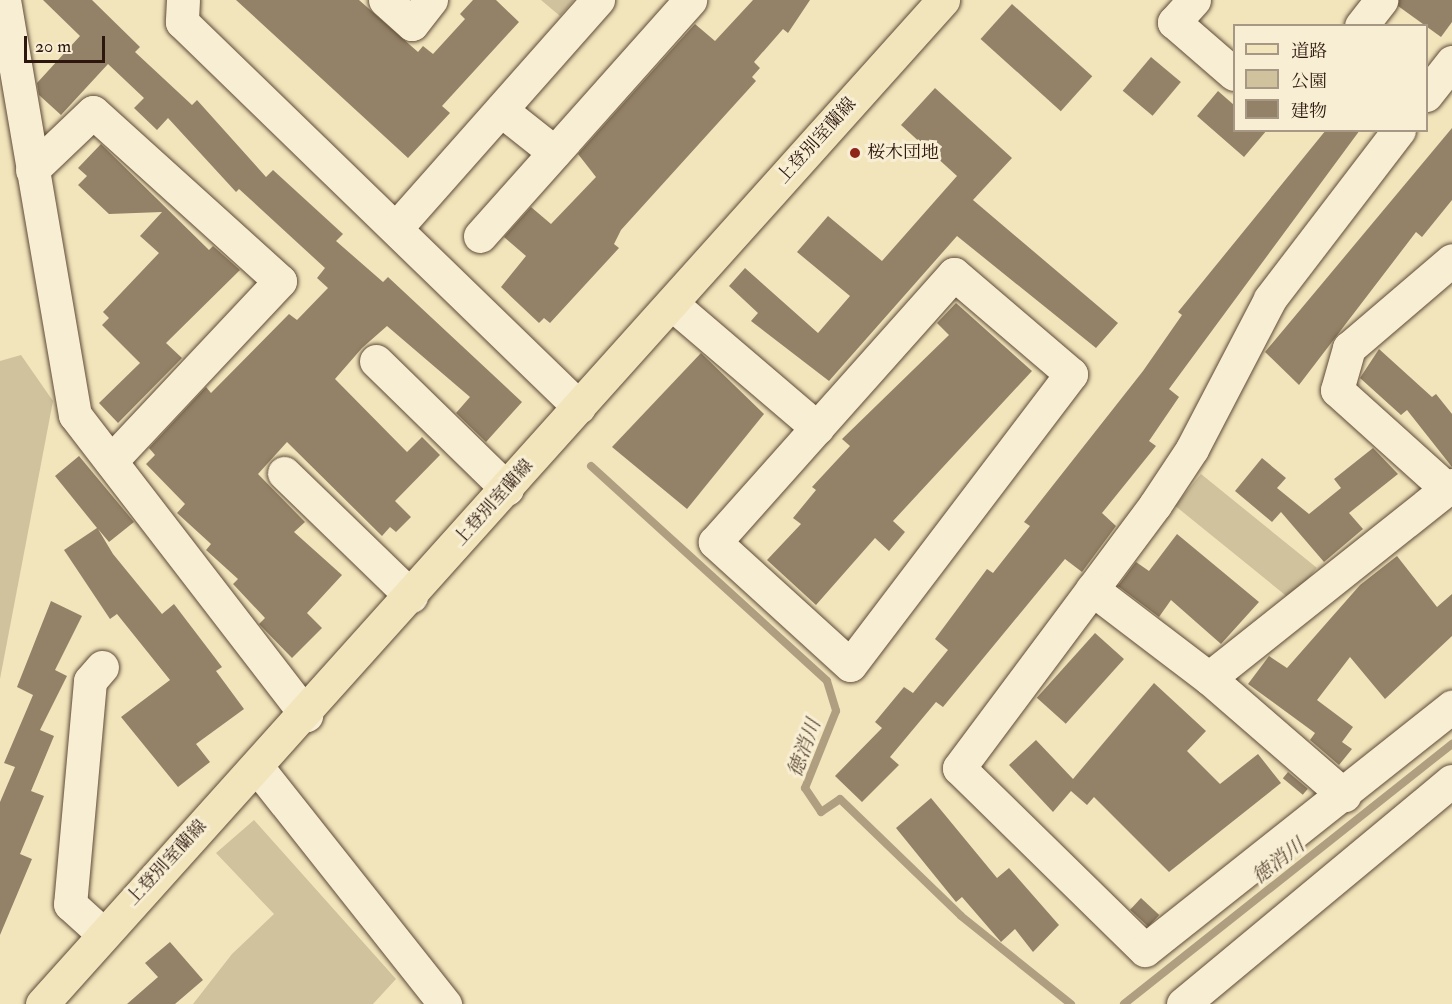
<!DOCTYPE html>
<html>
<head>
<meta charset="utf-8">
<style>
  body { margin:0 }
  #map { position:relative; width:1452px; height:1004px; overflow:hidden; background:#f2e5bb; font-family:"IM FELL Double Pica","Noto Serif JP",serif }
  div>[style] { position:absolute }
  .green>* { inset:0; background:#d0c29d; transform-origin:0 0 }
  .stream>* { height:8px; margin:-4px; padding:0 4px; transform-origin:4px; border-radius:4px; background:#af9f80 }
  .building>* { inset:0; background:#938267; transform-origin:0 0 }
  .roads { filter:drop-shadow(0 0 2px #5e4a38) drop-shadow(0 0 2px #5e4a38) }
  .minor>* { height:33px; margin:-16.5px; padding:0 16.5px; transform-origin:16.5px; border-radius:16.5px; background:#f7eed3 }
  .major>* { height:33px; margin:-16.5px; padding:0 16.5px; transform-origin:16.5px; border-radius:16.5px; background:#f2e5bb }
  .dots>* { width:16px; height:16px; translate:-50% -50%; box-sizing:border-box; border:3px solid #f7eed3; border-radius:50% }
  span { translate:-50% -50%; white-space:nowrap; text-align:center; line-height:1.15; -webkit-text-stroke:6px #f7eed3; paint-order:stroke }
  .street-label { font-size:18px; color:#2c160d }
  .poi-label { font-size:18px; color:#2c160d }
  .left { translate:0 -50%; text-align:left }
  .water-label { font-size:20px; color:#604d3b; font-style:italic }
  .legend { position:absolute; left:1233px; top:24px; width:195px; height:108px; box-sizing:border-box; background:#f7eed3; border:2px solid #a69884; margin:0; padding:8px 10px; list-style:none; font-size:18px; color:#2c160d }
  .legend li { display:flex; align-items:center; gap:12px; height:30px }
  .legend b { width:30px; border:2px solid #a69884 }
  .scale { position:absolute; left:24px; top:36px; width:81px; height:27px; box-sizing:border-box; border:3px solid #2c160d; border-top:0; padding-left:8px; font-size:18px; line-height:21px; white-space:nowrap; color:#2c160d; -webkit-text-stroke:4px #f7eed3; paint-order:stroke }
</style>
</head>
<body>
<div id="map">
  <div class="green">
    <div style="clip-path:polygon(541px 0,574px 0,560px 16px)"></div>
    <div style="clip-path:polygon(21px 355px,53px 401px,0 679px,0 361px)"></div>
    <div style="left:1201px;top:474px;width:149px;height:41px;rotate:39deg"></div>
    <div style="clip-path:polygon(254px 820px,396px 979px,373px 1004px,193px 1004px,232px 954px,274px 914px,216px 853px)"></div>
  </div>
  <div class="stream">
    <div style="left:591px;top:466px;width:319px;rotate:42.3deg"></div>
    <div style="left:827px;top:681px;width:31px;rotate:73deg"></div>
    <div style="left:836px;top:711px;width:83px;rotate:111.9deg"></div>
    <div style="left:805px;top:788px;width:29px;rotate:56deg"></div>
    <div style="left:821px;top:812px;width:23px;rotate:-34deg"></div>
    <div style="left:840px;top:799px;width:168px;rotate:44deg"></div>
    <div style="left:961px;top:916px;width:141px;rotate:38.7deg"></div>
    <div style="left:1124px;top:1004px;width:419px;rotate:-38.4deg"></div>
  </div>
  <div class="building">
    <div style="clip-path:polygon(43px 0,92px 0,140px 47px,135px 52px,192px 105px,197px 100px,266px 177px,273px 170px,343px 234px,336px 241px,383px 282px,388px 277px,522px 402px,486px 442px,456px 413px,470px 397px,387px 326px,362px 348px,335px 379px,407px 452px,422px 437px,440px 455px,395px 501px,411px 517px,396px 532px,390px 527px,382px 536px,287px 442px,258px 474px,305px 522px,294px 532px,342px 575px,307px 613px,322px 628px,292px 658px,259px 624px,265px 618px,233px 584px,238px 579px,206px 550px,211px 544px,177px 513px,185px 504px,146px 464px,155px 455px,149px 448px,206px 387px,211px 393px,289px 314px,297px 320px,328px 288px,317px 278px,325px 268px,239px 189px,236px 192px,168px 118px,157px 130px,134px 108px,144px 98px,108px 64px,61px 115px,39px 95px,37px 83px,80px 36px)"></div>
    <div style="clip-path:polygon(236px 0,359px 0,418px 52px,423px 46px,433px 54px,465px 19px,460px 14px,473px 0,496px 0,519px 22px,442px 106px,450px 113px,408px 158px)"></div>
    <div style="clip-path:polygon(753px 0,810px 0,788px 33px,783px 29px,754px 62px,760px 68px,752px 77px,756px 81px,621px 230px,614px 244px,619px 248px,550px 323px,544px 318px,539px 323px,501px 287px,526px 256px,504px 237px,531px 207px,551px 224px,596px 177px,578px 154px,674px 47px,695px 24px,715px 41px)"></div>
    <div style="clip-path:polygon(1399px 0,1452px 0,1452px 22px,1441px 37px,1398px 6px)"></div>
    <div style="left:1012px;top:4px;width:108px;height:47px;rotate:42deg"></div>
    <div style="left:1151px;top:57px;width:39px;height:44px;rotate:40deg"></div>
    <div style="clip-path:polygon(935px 88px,1012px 158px,973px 200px,1118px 323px,1096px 348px,957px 236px,829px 381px,751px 321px,758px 313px,729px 286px,745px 268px,818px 333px,850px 296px,797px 252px,828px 216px,882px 261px,957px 176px,901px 125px)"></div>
    <div style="clip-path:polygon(1218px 91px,1234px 105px,1234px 130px,1267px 130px,1244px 157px,1197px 116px)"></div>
    <div style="clip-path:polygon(1452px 128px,1452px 200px,1422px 237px,1416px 232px,1299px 385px,1265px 352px)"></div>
    <div style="clip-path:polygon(1326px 130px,1360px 130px,1169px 389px,1179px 397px,1149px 441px,1156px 446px,1102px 513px,1116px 526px,1082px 572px,1065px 559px,943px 707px,936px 702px,890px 757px,899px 765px,862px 802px,835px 776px,882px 728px,875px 722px,904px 687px,913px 693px,948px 650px,935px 639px,987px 569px,993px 573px,1030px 526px,1024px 522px,1143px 371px,1182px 315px,1178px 312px)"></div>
    <div style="clip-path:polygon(101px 144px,209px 250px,213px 246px,240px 270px,166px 343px,182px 358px,118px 423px,99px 403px,140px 363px,102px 325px,109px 318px,103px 312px,159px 253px,140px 236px,162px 212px,109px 214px,78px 185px,87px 176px,78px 168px)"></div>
    <div style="clip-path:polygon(956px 303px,1032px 371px,893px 521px,905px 532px,889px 551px,875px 538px,816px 605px,767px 560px,801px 524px,793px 518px,816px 490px,812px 487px,850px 446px,842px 439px,949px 335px,937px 323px)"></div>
    <div style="clip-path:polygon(1379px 349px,1432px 397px,1436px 394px,1452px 414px,1452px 467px,1407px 410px,1401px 415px,1360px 378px)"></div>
    <div style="clip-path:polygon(701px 353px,764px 414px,687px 509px,612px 447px)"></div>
    <div style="clip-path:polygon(1373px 448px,1398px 474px,1349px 513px,1363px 529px,1324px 562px,1281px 512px,1272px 522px,1235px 491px,1262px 458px,1286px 478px,1277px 488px,1309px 514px,1341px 488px,1334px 479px)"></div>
    <div style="clip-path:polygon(79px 456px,134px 522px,109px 542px,98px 529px,113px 554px,162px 614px,174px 604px,222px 667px,216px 671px,244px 709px,196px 744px,210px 762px,178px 787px,121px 717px,170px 680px,117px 614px,110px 619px,64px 550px,97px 528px,55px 476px)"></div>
    <div style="clip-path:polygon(1177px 534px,1259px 602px,1221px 644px,1171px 600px,1159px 617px,1118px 586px,1136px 562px,1149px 571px)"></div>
    <div style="clip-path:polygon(1397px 556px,1437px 607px,1452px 594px,1452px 636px,1385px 699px,1350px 657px,1317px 700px,1353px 727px,1342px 742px,1352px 749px,1339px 765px,1310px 740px,1315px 733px,1248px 684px,1269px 656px,1287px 668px,1360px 585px)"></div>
    <div style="clip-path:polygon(51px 601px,82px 616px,55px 670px,67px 676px,40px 730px,54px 736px,31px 791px,44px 796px,20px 854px,32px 859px,0 935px,0 802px,15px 767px,4px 763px,33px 695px,17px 687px)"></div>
    <div style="left:1095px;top:633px;width:39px;height:87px;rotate:42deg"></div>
    <div style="clip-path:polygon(1154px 683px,1206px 731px,1187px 751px,1220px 784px,1258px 754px,1281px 783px,1169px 872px,1094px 797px,1087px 805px,1071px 791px,1053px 812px,1009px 765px,1036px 740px,1073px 779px)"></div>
    <div style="left:1288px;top:772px;width:26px;height:8px;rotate:40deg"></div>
    <div style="clip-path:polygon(931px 798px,997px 878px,1009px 868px,1059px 925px,1033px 952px,1015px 929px,1001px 942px,962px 897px,956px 902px,896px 828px)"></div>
    <div style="left:1141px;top:898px;width:25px;height:16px;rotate:43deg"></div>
    <div style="clip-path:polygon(170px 942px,203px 980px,175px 1004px,127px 1004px,158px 977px,145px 963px)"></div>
  </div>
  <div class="roads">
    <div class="minor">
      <div style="left:4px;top:0;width:421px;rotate:80.3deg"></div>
      <div style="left:75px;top:415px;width:379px;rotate:52.4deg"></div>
      <div style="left:183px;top:0;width:22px;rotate:93deg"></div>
      <div style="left:182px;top:22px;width:553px;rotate:44.12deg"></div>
      <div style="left:385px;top:0;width:36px;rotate:42deg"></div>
      <div style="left:412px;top:24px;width:31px;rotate:-52deg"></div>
      <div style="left:1194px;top:0;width:30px;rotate:132deg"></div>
      <div style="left:1174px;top:22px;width:79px;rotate:40.9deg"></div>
      <div style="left:1361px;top:26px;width:33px;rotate:-52deg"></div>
      <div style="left:1426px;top:95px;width:42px;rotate:-51.8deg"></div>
      <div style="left:501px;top:110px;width:68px;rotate:38.4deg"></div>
      <div style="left:1399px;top:130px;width:213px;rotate:127.4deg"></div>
      <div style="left:1270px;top:299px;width:169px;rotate:117.5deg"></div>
      <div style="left:1192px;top:449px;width:67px;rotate:123.5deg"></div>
      <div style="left:1155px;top:505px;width:328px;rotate:126.7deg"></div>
      <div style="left:959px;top:768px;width:260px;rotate:44.4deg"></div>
      <div style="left:1145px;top:950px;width:392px;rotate:-38.4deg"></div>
      <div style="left:32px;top:170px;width:84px;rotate:-43.6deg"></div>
      <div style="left:93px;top:112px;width:252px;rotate:42.1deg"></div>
      <div style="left:280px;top:281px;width:247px;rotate:133.2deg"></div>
      <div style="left:396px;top:228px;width:305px;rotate:-48.5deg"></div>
      <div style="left:480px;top:236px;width:316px;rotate:-48.3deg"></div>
      <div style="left:954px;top:274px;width:154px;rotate:40.5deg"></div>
      <div style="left:1071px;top:374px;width:365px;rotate:127.2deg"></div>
      <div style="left:850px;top:665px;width:183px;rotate:-137.7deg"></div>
      <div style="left:715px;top:542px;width:359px;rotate:-48.3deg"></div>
      <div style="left:672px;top:304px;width:191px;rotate:40.5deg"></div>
      <div style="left:376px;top:361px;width:183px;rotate:44.3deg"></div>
      <div style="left:284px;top:473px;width:177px;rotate:44.1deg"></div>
      <div style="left:1447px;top:489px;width:148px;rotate:-138deg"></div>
      <div style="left:1337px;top:390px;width:44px;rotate:-74.1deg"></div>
      <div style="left:1349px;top:348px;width:135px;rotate:-40.5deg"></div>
      <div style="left:1092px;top:589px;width:147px;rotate:37.3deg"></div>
      <div style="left:1209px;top:678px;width:179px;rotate:40.9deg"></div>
      <div style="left:102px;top:667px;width:18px;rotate:131deg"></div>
      <div style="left:90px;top:681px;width:224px;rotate:95.1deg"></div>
      <div style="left:70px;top:904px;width:43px;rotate:42.2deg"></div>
      <div style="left:1209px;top:678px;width:310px;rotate:-38.5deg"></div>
      <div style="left:257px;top:767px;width:303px;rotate:51.6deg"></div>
      <div style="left:1183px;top:1004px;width:349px;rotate:-39.7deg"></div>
    </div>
    <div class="major">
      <div style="left:42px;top:1004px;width:1349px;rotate:-48.09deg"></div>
    </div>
  </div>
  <div class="dots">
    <div style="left:855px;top:153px;background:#8f2418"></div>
  </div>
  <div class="street-label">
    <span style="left:817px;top:141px;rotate:-48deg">上登別室蘭線</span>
    <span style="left:494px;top:503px;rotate:-48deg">上登別室蘭線</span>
    <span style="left:167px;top:863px;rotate:-47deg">上登別室蘭線</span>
  </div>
  <div class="poi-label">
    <span class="left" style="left:867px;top:153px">桜木団地</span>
  </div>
  <div class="water-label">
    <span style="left:804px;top:748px;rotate:-70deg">徳消川</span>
    <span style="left:1278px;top:861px;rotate:-38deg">徳消川</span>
  </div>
  <ul class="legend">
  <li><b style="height:8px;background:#f2e5bb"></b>道路</li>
  <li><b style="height:16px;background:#d0c29d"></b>公園</li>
  <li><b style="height:16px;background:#938267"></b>建物</li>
  </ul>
  <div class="scale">20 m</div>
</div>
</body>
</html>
